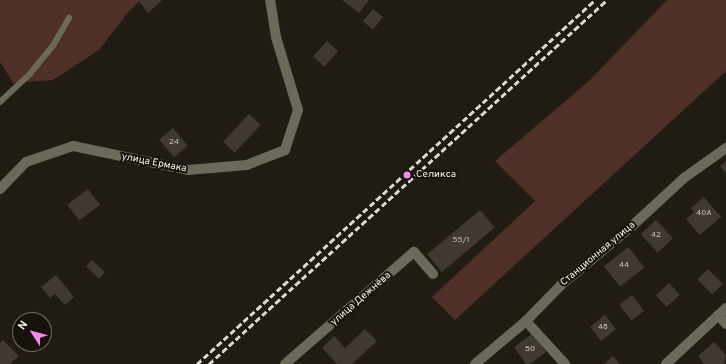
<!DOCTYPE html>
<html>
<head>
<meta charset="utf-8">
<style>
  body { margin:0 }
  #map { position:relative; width:726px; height:364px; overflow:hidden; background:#201b13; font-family:Overpass,sans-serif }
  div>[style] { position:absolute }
  .green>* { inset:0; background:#4f3028 }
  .building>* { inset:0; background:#413832; transform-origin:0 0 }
  .lane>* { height:5.5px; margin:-2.75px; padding:0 2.75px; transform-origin:2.75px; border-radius:2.75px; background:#6b6959 }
  .street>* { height:10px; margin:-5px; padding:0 5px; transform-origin:5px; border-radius:5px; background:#6b6959 }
  .rail>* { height:3px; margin-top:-1.5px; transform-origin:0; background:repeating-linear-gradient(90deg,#dbd8d2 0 6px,transparent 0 9px) }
  .dots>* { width:11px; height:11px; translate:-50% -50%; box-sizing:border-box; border:2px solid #17120a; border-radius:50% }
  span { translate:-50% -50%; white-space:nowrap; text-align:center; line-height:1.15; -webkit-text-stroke:4px #17120a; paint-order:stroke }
  .number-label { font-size:8px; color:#c9c4be }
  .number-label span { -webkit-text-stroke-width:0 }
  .street-label { font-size:10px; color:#f6f3ed }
  .poi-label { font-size:10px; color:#f6f3ed }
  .left { translate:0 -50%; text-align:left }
  .north { position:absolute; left:12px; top:312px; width:40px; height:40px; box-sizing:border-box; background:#17120a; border:1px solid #706c65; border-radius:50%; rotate:306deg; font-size:11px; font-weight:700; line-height:16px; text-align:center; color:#f6f3ed }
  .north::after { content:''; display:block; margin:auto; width:14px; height:18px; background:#f589ef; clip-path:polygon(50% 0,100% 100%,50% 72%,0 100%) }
</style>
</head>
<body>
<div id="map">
  <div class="green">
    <div style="clip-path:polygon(0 0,141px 0,129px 11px,99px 50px,53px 80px,13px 83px,0 62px)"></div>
    <div style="clip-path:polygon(667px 0,726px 0,726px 71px,455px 320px,432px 297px,535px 201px,495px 161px,589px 81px)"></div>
  </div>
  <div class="building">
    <div style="clip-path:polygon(138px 0,162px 0,148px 13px)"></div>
    <div style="clip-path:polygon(342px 0,369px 0,359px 13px)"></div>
    <div style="left:373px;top:9px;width:13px;height:16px;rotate:39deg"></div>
    <div style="left:327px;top:41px;width:15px;height:21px;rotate:42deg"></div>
    <div style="left:249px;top:114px;width:16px;height:38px;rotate:43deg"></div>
    <div style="left:173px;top:128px;width:23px;height:18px;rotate:50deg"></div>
    <div style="clip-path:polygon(726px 161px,726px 174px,720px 166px)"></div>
    <div style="left:88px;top:189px;width:20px;height:26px;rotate:53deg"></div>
    <div style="clip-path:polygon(704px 197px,721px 217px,700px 235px,686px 219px,694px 212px,691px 208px)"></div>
    <div style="left:480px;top:210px;width:23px;height:69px;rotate:50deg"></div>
    <div style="left:656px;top:220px;width:25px;height:21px;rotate:47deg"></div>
    <div style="left:628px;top:247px;width:26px;height:31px;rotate:51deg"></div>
    <div style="left:92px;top:260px;width:18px;height:9px;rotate:43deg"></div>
    <div style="left:708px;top:269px;width:21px;height:15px;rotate:45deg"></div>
    <div style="clip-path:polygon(56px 275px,74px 297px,65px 305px,55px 294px,50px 298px,41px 287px)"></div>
    <div style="left:669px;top:283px;width:16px;height:18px;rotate:47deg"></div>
    <div style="left:632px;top:295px;width:20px;height:16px;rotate:53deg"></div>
    <div style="clip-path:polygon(34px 311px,48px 323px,44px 327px,44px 320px,27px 320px)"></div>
    <div style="left:605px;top:315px;width:18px;height:19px;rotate:52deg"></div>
    <div style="clip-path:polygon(365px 329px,377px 341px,352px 364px,337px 364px,322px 348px,334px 336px,345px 348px)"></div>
    <div style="clip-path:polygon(533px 333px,546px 352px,530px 364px,526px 364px,514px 347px)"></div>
    <div style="clip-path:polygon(3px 340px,19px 356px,10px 364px,0 364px,0 343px)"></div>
    <div style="clip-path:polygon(714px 342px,726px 355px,724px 364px,704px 364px,698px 356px)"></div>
    <div style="clip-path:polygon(613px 356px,620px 364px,604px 364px)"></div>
  </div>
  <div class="lane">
    <div style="left:0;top:102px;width:41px;rotate:-43deg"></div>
    <div style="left:30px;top:74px;width:38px;rotate:-51deg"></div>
    <div style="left:54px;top:44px;width:30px;rotate:-60deg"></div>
  </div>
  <div class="street">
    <div style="left:0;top:189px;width:37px;rotate:-46deg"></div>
    <div style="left:26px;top:162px;width:50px;rotate:-18.8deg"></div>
    <div style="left:73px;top:146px;width:117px;rotate:11.8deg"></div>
    <div style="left:188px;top:170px;width:59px;rotate:-4.8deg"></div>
    <div style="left:247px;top:165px;width:41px;rotate:-21.5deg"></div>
    <div style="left:285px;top:150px;width:42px;rotate:-72deg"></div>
    <div style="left:298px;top:110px;width:76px;rotate:-106.8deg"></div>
    <div style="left:276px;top:37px;width:37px;rotate:-99deg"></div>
    <div style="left:718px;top:315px;width:12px;rotate:48deg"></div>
    <div style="left:526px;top:321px;width:58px;rotate:47.8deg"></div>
    <div style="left:285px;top:364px;width:171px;rotate:-41deg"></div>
    <div style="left:414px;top:252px;width:29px;rotate:49deg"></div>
    <div style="left:475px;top:364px;width:67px;rotate:-40.1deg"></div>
    <div style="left:526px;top:321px;width:50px;rotate:-45.8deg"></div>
    <div style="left:561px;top:285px;width:92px;rotate:-39.7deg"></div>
    <div style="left:632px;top:226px;width:71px;rotate:-42.7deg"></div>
    <div style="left:684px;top:178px;width:52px;rotate:-35.5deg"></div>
    <div style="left:666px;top:364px;width:82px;rotate:-43deg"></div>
  </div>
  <div class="rail">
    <div style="left:197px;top:364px;width:539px;rotate:-42.45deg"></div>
    <div style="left:209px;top:364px;width:539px;rotate:-42.45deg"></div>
  </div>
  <div class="dots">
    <div style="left:407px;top:175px;background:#f589ef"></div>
  </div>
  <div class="number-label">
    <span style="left:174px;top:143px">24</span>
    <span style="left:704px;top:214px">40А</span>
    <span style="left:656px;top:236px">42</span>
    <span style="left:461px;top:241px">55/1</span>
    <span style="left:624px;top:266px">44</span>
    <span style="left:603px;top:328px">48</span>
    <span style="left:530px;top:350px">50</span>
  </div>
  <div class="street-label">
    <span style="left:154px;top:163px;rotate:11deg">улица Ермака</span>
    <span style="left:598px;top:254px;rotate:-40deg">Станционная улица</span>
    <span style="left:361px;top:299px;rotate:-41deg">улица Дежнёва</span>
  </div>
  <div class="poi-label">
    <span class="left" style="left:416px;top:175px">Селикса</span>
  </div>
  <div class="north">N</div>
</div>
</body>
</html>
